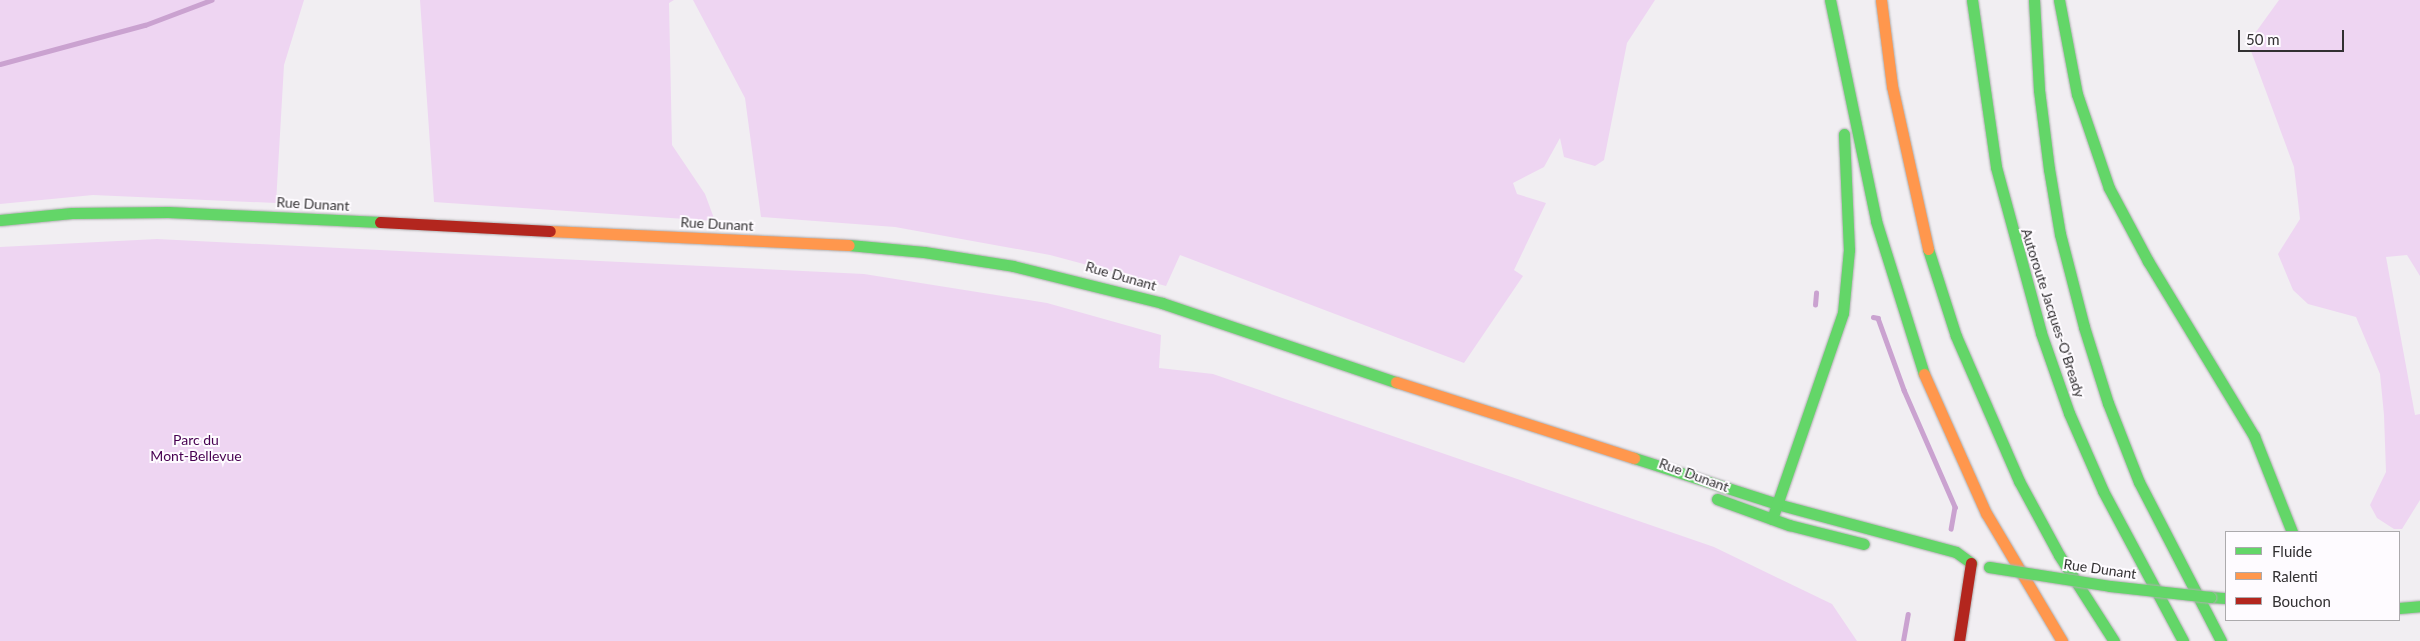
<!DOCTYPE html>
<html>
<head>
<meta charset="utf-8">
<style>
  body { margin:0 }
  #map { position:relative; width:2420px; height:641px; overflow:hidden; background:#f1eef2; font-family:Lato,sans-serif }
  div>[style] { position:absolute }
  .green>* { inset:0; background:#eed5f2 }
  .stream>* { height:4.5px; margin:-2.25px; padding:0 2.25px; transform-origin:2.25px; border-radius:2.25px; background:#caa2d0 }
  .roads { filter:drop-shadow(0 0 1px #aeadaf) drop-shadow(0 0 1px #aeadaf) }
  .fast>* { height:11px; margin:-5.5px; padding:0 5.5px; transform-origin:5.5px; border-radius:5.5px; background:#63d668 }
  .slow>* { height:11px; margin:-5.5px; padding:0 5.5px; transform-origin:5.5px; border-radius:5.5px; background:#ff974d }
  .jam>* { height:11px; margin:-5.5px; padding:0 5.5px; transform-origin:5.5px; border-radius:5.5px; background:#b3261e }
  .bridges { filter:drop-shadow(0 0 1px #aeadaf) drop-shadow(0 0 1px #aeadaf) }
  .fast-bridge>* { height:11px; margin:-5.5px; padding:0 5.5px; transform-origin:5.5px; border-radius:5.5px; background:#63d668 }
  span { translate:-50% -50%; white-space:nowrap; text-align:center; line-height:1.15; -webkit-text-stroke:4px #fefbff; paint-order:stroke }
  .street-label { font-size:14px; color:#323032 }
  .park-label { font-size:14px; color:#470051 }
  .legend { position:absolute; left:2225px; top:531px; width:175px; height:90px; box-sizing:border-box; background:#fefbff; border:1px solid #acaaad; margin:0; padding:6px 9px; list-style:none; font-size:15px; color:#323032 }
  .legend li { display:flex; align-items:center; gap:10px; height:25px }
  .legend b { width:25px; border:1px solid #acaaad }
  .scale { position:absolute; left:2238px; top:30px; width:106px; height:22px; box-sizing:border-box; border:2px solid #323032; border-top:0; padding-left:6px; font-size:15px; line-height:18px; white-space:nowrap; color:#323032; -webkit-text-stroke:4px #fefbff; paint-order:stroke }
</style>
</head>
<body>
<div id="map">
  <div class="green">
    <div style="clip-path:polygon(0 0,304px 0,284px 65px,276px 203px,93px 195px,0 204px)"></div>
    <div style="clip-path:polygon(420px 0,674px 0,669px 3px,672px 145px,705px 194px,715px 221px,434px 202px)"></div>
    <div style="clip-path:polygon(693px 0,1655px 0,1627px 43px,1604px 160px,1595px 166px,1564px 157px,1560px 138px,1544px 167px,1513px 183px,1517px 194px,1546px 203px,1514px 270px,1523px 276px,1464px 363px,1180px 255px,1166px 286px,1050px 255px,895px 227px,761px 217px,745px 98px)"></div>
    <div style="clip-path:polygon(2279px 0,2420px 0,2420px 276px,2407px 255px,2386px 257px,2415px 415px,2420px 414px,2420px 500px,2402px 529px,2394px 529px,2377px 518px,2370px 505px,2386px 472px,2384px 415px,2380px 374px,2356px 317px,2308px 304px,2293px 290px,2278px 254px,2300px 219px,2294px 167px,2248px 43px)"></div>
    <div style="clip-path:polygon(157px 239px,864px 274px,1047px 303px,1161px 335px,1159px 368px,1213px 374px,1714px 547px,1832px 604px,1857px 641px,0 641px,0 247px)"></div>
  </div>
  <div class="stream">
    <div style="left:0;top:64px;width:150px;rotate:-15.1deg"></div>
    <div style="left:145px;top:25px;width:71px;rotate:-20.7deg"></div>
    <div style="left:1815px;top:305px;width:12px;rotate:-85deg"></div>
    <div style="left:1873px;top:317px;width:5px;rotate:11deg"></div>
    <div style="left:1878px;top:318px;width:77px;rotate:70.1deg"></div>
    <div style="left:1904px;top:390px;width:128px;rotate:66.4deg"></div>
    <div style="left:1955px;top:507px;width:22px;rotate:100deg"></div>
    <div style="left:1903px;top:641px;width:27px;rotate:-80deg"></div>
  </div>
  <div class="roads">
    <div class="fast">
      <div style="left:1830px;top:0;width:226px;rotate:78.2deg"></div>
      <div style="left:1876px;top:221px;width:160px;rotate:72.6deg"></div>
      <div style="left:1972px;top:0;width:169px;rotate:81.8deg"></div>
      <div style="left:1996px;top:167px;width:172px;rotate:74.8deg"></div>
      <div style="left:2041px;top:333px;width:85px;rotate:70.7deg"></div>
      <div style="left:2069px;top:413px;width:85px;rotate:66.4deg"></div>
      <div style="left:2103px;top:491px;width:170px;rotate:61.9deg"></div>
      <div style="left:2034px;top:0;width:90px;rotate:86.8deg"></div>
      <div style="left:2039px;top:90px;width:80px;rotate:82.8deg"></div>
      <div style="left:2049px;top:169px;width:66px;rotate:80.4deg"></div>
      <div style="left:2060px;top:234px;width:96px;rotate:75.5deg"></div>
      <div style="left:2084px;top:327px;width:80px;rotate:72.5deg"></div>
      <div style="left:2108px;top:403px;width:85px;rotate:68.6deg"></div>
      <div style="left:2139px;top:482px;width:179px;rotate:62.7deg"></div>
      <div style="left:2059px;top:0;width:96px;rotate:79.2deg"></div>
      <div style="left:2077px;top:94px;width:99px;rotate:71.2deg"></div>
      <div style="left:2109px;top:188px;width:83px;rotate:61.9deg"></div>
      <div style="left:2148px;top:261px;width:205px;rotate:58.8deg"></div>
      <div style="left:2254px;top:436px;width:103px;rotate:68.4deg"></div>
      <div style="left:0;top:220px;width:72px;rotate:-5.6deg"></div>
      <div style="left:72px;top:213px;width:96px;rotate:-0.6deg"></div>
      <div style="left:168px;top:212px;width:212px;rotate:2.7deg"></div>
      <div style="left:849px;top:245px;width:75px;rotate:5.3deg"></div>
      <div style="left:924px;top:252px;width:90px;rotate:8.9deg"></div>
      <div style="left:1013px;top:266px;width:154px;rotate:13.9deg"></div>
      <div style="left:1162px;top:303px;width:247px;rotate:18.7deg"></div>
      <div style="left:1928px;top:249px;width:91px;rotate:72.2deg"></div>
      <div style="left:1956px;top:336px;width:158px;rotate:66.5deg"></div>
      <div style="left:2019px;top:481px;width:84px;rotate:61.6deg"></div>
      <div style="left:2059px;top:555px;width:102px;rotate:57.4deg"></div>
      <div style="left:1634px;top:458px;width:150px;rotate:17.8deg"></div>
      <div style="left:1777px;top:504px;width:185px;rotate:15deg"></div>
      <div style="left:1956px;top:552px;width:19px;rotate:36deg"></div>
      <div style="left:1717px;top:499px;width:77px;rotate:19.9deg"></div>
      <div style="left:1789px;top:525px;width:77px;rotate:14.2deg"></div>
      <div style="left:1772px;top:519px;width:218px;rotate:-71deg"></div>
      <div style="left:1843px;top:313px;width:63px;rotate:-84.6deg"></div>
      <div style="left:1849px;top:250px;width:116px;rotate:-92.5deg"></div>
      <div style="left:2210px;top:597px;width:16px;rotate:4deg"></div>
      <div style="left:2399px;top:608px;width:21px;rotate:-5deg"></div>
    </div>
    <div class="slow">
      <div style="left:1881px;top:0;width:87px;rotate:82.7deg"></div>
      <div style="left:1892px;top:86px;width:167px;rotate:77.5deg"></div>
      <div style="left:550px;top:231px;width:299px;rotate:2.7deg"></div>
      <div style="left:1924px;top:374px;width:152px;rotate:66deg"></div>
      <div style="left:1986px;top:513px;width:149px;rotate:59.3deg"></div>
      <div style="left:1396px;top:382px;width:250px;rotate:17.7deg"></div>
    </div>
    <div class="jam">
      <div style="left:380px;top:222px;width:170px;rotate:3deg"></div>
      <div style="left:1959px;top:641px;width:79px;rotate:-81.3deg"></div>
    </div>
  </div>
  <div class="bridges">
    <div class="fast-bridge">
      <div style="left:1989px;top:567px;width:122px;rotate:8.9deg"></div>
      <div style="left:2110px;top:586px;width:101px;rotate:6.3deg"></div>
    </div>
  </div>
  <div class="street-label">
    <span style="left:313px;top:204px;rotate:3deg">Rue Dunant</span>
    <span style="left:717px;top:224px;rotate:3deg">Rue Dunant</span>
    <span style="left:1121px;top:276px;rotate:16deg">Rue Dunant</span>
    <span style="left:2053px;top:313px;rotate:72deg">Autoroute Jacques-O'Bready</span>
    <span style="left:1694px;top:475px;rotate:20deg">Rue Dunant</span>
    <span style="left:2100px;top:569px;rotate:8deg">Rue Dunant</span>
  </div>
  <div class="park-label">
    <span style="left:196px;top:448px">Parc du<br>Mont-Bellevue</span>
  </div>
  <ul class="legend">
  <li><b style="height:6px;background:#63d668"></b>Fluide</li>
  <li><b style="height:6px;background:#ff974d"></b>Ralenti</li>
  <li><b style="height:6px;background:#b3261e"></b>Bouchon</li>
  </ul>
  <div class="scale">50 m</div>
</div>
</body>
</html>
